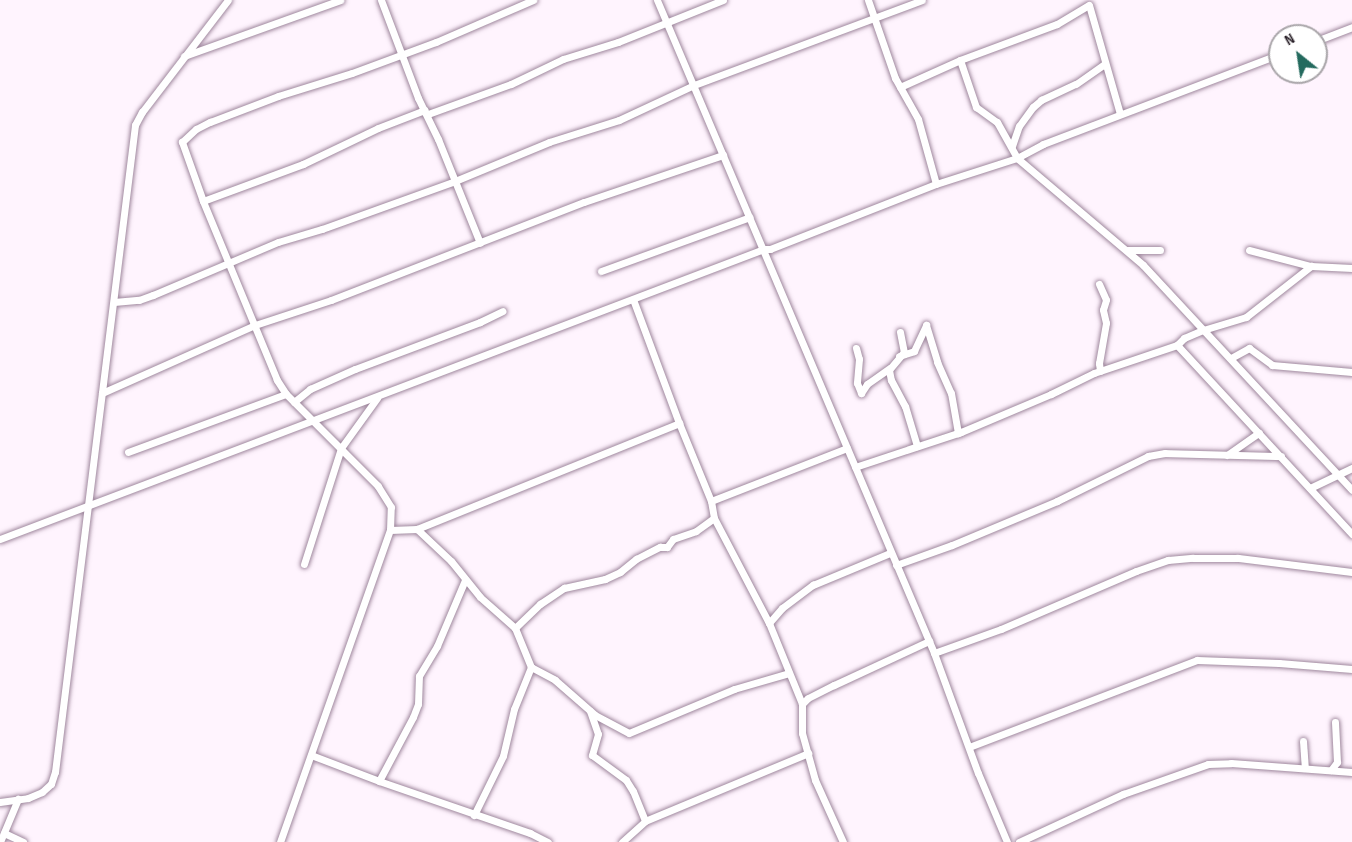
<!DOCTYPE html>
<html>
<head>
<meta charset="utf-8">
<style>
  body { margin:0 }
  #map { position:relative; width:1352px; height:842px; overflow:hidden; background:#fff4fe; font-family:"Sofia Sans Condensed",sans-serif }
  div>[style] { position:absolute }
  .roads { filter:drop-shadow(0 0 2px #9f879d) drop-shadow(0 0 2px #9f879d) }
  .minor>* { height:7px; margin:-3.5px; padding:0 3.5px; transform-origin:3.5px; border-radius:3.5px; background:#fff }
  span { translate:-50% -50%; white-space:nowrap; text-align:center; line-height:1.15; -webkit-text-stroke:6px #fff; paint-order:stroke }
  .north { position:absolute; left:1268px; top:24px; width:60px; height:60px; box-sizing:border-box; background:#fff; border:2px solid #a9a5a9; border-radius:50%; rotate:330deg; font-size:16px; font-weight:700; line-height:24px; text-align:center; color:#281f27 }
  .north::after { content:''; display:block; margin:auto; width:21px; height:27px; background:#246a5e; clip-path:polygon(50% 0,100% 100%,50% 72%,0 100%) }
</style>
</head>
<body>
<div id="map">
  <div class="roads">
    <div class="minor">
      <div style="left:381px;top:0;width:105px;rotate:69.3deg"></div>
      <div style="left:418px;top:98px;width:46px;rotate:64deg"></div>
      <div style="left:438px;top:139px;width:112px;rotate:68deg"></div>
      <div style="left:657px;top:0;width:709px;rotate:67.01deg"></div>
      <div style="left:934px;top:653px;width:128px;rotate:69.9deg"></div>
      <div style="left:978px;top:773px;width:75px;rotate:67.2deg"></div>
      <div style="left:868px;top:0;width:83px;rotate:70.9deg"></div>
      <div style="left:895px;top:78px;width:47px;rotate:60.7deg"></div>
      <div style="left:918px;top:119px;width:67px;rotate:74.5deg"></div>
      <div style="left:1316px;top:41px;width:39px;rotate:-21deg"></div>
      <div style="left:184px;top:56px;width:166px;rotate:-19.7deg"></div>
      <div style="left:960px;top:60px;width:50px;rotate:71.2deg"></div>
      <div style="left:976px;top:107px;width:26px;rotate:36deg"></div>
      <div style="left:997px;top:122px;width:41px;rotate:60.9deg"></div>
      <div style="left:1017px;top:158px;width:165px;rotate:40.3deg"></div>
      <div style="left:1143px;top:265px;width:307px;rotate:47.1deg"></div>
      <div style="left:900px;top:87px;width:66px;rotate:-24.2deg"></div>
      <div style="left:960px;top:60px;width:103px;rotate:-20.4deg"></div>
      <div style="left:1057px;top:24px;width:37px;rotate:-31deg"></div>
      <div style="left:1089px;top:5px;width:113px;rotate:74.1deg"></div>
      <div style="left:428px;top:114px;width:88px;rotate:-19.9deg"></div>
      <div style="left:511px;top:84px;width:58px;rotate:-25.7deg"></div>
      <div style="left:563px;top:59px;width:58px;rotate:-17.2deg"></div>
      <div style="left:618px;top:42px;width:113px;rotate:-21.8deg"></div>
      <div style="left:1012px;top:146px;width:21px;rotate:-71deg"></div>
      <div style="left:1019px;top:126px;width:24px;rotate:-54deg"></div>
      <div style="left:1033px;top:107px;width:11px;rotate:-41deg"></div>
      <div style="left:1041px;top:100px;width:38px;rotate:-25deg"></div>
      <div style="left:1076px;top:84px;width:35px;rotate:-35deg"></div>
      <div style="left:203px;top:201px;width:107px;rotate:-20.3deg"></div>
      <div style="left:303px;top:164px;width:83px;rotate:-25.6deg"></div>
      <div style="left:378px;top:128px;width:50px;rotate:-21deg"></div>
      <div style="left:1127px;top:250px;width:33px"></div>
      <div style="left:1249px;top:250px;width:64px;rotate:14.5deg"></div>
      <div style="left:601px;top:271px;width:158px;rotate:-19.9deg"></div>
      <div style="left:1099px;top:284px;width:17px;rotate:66deg"></div>
      <div style="left:1106px;top:300px;width:10px;rotate:107deg"></div>
      <div style="left:1103px;top:310px;width:13px;rotate:77deg"></div>
      <div style="left:1106px;top:323px;width:41px;rotate:99.9deg"></div>
      <div style="left:1099px;top:363px;width:8px;rotate:83deg"></div>
      <div style="left:114px;top:302px;width:25px;rotate:-5deg"></div>
      <div style="left:139px;top:300px;width:15px;rotate:-20deg"></div>
      <div style="left:153px;top:295px;width:136px;rotate:-23deg"></div>
      <div style="left:278px;top:242px;width:46px;rotate:-16.5deg"></div>
      <div style="left:322px;top:229px;width:141px;rotate:-19.8deg"></div>
      <div style="left:455px;top:181px;width:102px;rotate:-22.5deg"></div>
      <div style="left:549px;top:142px;width:73px;rotate:-17.4deg"></div>
      <div style="left:619px;top:120px;width:83px;rotate:-25deg"></div>
      <div style="left:694px;top:85px;width:243px;rotate:-20.4deg"></div>
      <div style="left:900px;top:332px;width:20px;rotate:79deg"></div>
      <div style="left:904px;top:352px;width:23px;rotate:130deg"></div>
      <div style="left:889px;top:370px;width:10px;rotate:79deg"></div>
      <div style="left:891px;top:380px;width:30px;rotate:62deg"></div>
      <div style="left:905px;top:406px;width:42px;rotate:73.3deg"></div>
      <div style="left:1177px;top:345px;width:10px;rotate:-45deg"></div>
      <div style="left:1184px;top:338px;width:21px;rotate:-23deg"></div>
      <div style="left:1203px;top:330px;width:45px;rotate:-16.8deg"></div>
      <div style="left:1246px;top:317px;width:83px;rotate:-38.1deg"></div>
      <div style="left:1311px;top:266px;width:41px;rotate:2.8deg"></div>
      <div style="left:856px;top:348px;width:11px;rotate:75deg"></div>
      <div style="left:859px;top:359px;width:24px;rotate:95deg"></div>
      <div style="left:857px;top:383px;width:11px;rotate:68deg"></div>
      <div style="left:899px;top:356px;width:16px;rotate:-18deg"></div>
      <div style="left:914px;top:351px;width:29px;rotate:-65deg"></div>
      <div style="left:926px;top:325px;width:39px;rotate:73deg"></div>
      <div style="left:937px;top:362px;width:34px;rotate:66deg"></div>
      <div style="left:951px;top:393px;width:41px;rotate:80.1deg"></div>
      <div style="left:1231px;top:358px;width:21px;rotate:-29deg"></div>
      <div style="left:1249px;top:348px;width:29px;rotate:36deg"></div>
      <div style="left:1272px;top:365px;width:80px;rotate:5deg"></div>
      <div style="left:102px;top:393px;width:167px;rotate:-24deg"></div>
      <div style="left:255px;top:325px;width:80px;rotate:-18.2deg"></div>
      <div style="left:331px;top:300px;width:271px;rotate:-21.2deg"></div>
      <div style="left:584px;top:202px;width:147px;rotate:-18.7deg"></div>
      <div style="left:861px;top:393px;width:11px;rotate:-56deg"></div>
      <div style="left:867px;top:384px;width:28px;rotate:-35deg"></div>
      <div style="left:294px;top:402px;width:21px;rotate:-39deg"></div>
      <div style="left:310px;top:389px;width:49px;rotate:-24deg"></div>
      <div style="left:355px;top:369px;width:134px;rotate:-20.6deg"></div>
      <div style="left:480px;top:322px;width:25px;rotate:-26deg"></div>
      <div style="left:679px;top:423px;width:84px;rotate:67.7deg"></div>
      <div style="left:711px;top:501px;width:17px;rotate:80deg"></div>
      <div style="left:714px;top:518px;width:119px;rotate:62.4deg"></div>
      <div style="left:769px;top:623px;width:87px;rotate:67.8deg"></div>
      <div style="left:802px;top:704px;width:29px;rotate:90deg"></div>
      <div style="left:802px;top:733px;width:49px;rotate:74.5deg"></div>
      <div style="left:815px;top:780px;width:68px;rotate:65.7deg"></div>
      <div style="left:128px;top:452px;width:168px;rotate:-20.2deg"></div>
      <div style="left:1227px;top:455px;width:39px;rotate:-35deg"></div>
      <div style="left:855px;top:467px;width:112px;rotate:-18.3deg"></div>
      <div style="left:961px;top:432px;width:98px;rotate:-22.9deg"></div>
      <div style="left:1051px;top:394px;width:48px;rotate:-26deg"></div>
      <div style="left:1094px;top:373px;width:88px;rotate:-18.6deg"></div>
      <div style="left:1177px;top:345px;width:258px;rotate:47.2deg"></div>
      <div style="left:1310px;top:488px;width:47px;rotate:-25.5deg"></div>
      <div style="left:711px;top:501px;width:146px;rotate:-21.3deg"></div>
      <div style="left:417px;top:529px;width:47px;rotate:43.3deg"></div>
      <div style="left:451px;top:561px;width:46px;rotate:51.1deg"></div>
      <div style="left:480px;top:597px;width:47px;rotate:41.5deg"></div>
      <div style="left:515px;top:628px;width:42px;rotate:67.7deg"></div>
      <div style="left:531px;top:667px;width:45px;rotate:112deg"></div>
      <div style="left:514px;top:709px;width:48px;rotate:103.2deg"></div>
      <div style="left:503px;top:756px;width:66px;rotate:116.2deg"></div>
      <div style="left:390px;top:530px;width:27px;rotate:-2deg"></div>
      <div style="left:417px;top:529px;width:283px;rotate:-22deg"></div>
      <div style="left:679px;top:423px;width:132px;rotate:-110.4deg"></div>
      <div style="left:0;top:539px;width:817px;rotate:-20.79deg"></div>
      <div style="left:764px;top:249px;width:6px"></div>
      <div style="left:770px;top:249px;width:178px;rotate:-21.4deg"></div>
      <div style="left:936px;top:184px;width:85px;rotate:-17.8deg"></div>
      <div style="left:1017px;top:158px;width:30px;rotate:-28deg"></div>
      <div style="left:1043px;top:144px;width:254px;rotate:-20.8deg"></div>
      <div style="left:304px;top:564px;width:122px;rotate:-72.3deg"></div>
      <div style="left:341px;top:448px;width:62px;rotate:-54.2deg"></div>
      <div style="left:896px;top:565px;width:59px;rotate:-19.7deg"></div>
      <div style="left:952px;top:545px;width:114px;rotate:-22.7deg"></div>
      <div style="left:1057px;top:501px;width:102px;rotate:-26.3deg"></div>
      <div style="left:1148px;top:456px;width:17px;rotate:-10deg"></div>
      <div style="left:1165px;top:453px;width:116px;rotate:1.5deg"></div>
      <div style="left:769px;top:623px;width:20px;rotate:-49deg"></div>
      <div style="left:782px;top:608px;width:39px;rotate:-37deg"></div>
      <div style="left:813px;top:585px;width:83px;rotate:-22.6deg"></div>
      <div style="left:515px;top:628px;width:35px;rotate:-44deg"></div>
      <div style="left:540px;top:604px;width:29px;rotate:-34deg"></div>
      <div style="left:564px;top:588px;width:42px;rotate:-12.4deg"></div>
      <div style="left:605px;top:579px;width:17px;rotate:-25deg"></div>
      <div style="left:620px;top:572px;width:21px;rotate:-39deg"></div>
      <div style="left:636px;top:559px;width:27px;rotate:-27deg"></div>
      <div style="left:660px;top:547px;width:7px"></div>
      <div style="left:667px;top:547px;width:10px;rotate:-53deg"></div>
      <div style="left:673px;top:539px;width:24px;rotate:-19deg"></div>
      <div style="left:696px;top:531px;width:22px;rotate:-36deg"></div>
      <div style="left:934px;top:653px;width:71px;rotate:-19.7deg"></div>
      <div style="left:1001px;top:629px;width:147px;rotate:-23.2deg"></div>
      <div style="left:1136px;top:571px;width:34px;rotate:-19deg"></div>
      <div style="left:1168px;top:560px;width:25px;rotate:-5deg"></div>
      <div style="left:1193px;top:558px;width:45px"></div>
      <div style="left:1238px;top:558px;width:115px;rotate:7deg"></div>
      <div style="left:531px;top:667px;width:27px;rotate:28deg"></div>
      <div style="left:555px;top:680px;width:53px;rotate:41.2deg"></div>
      <div style="left:595px;top:715px;width:38px;rotate:28deg"></div>
      <div style="left:629px;top:733px;width:114px;rotate:-22.7deg"></div>
      <div style="left:734px;top:689px;width:57px;rotate:-16.2deg"></div>
      <div style="left:802px;top:704px;width:8px;rotate:-45deg"></div>
      <div style="left:808px;top:698px;width:29px;rotate:-27deg"></div>
      <div style="left:834px;top:685px;width:105px;rotate:-24.9deg"></div>
      <div style="left:590px;top:711px;width:24px;rotate:71deg"></div>
      <div style="left:598px;top:734px;width:22px;rotate:106deg"></div>
      <div style="left:592px;top:755px;width:42px;rotate:36.3deg"></div>
      <div style="left:626px;top:780px;width:13px;rotate:58deg"></div>
      <div style="left:633px;top:791px;width:32px;rotate:68deg"></div>
      <div style="left:1303px;top:741px;width:27px;rotate:86deg"></div>
      <div style="left:969px;top:747px;width:244px;rotate:-20.9deg"></div>
      <div style="left:1197px;top:660px;width:82px;rotate:2.1deg"></div>
      <div style="left:1279px;top:663px;width:73px;rotate:4.7deg"></div>
      <div style="left:311px;top:755px;width:73px;rotate:20.9deg"></div>
      <div style="left:379px;top:781px;width:160px;rotate:19deg"></div>
      <div style="left:530px;top:833px;width:20px;rotate:27deg"></div>
      <div style="left:1331px;top:770px;width:10px;rotate:-53deg"></div>
      <div style="left:1337px;top:762px;width:40px;rotate:-92.9deg"></div>
      <div style="left:379px;top:781px;width:72px;rotate:-62deg"></div>
      <div style="left:413px;top:717px;width:14px;rotate:-69deg"></div>
      <div style="left:418px;top:704px;width:28px;rotate:-88deg"></div>
      <div style="left:419px;top:676px;width:35px;rotate:-59deg"></div>
      <div style="left:437px;top:646px;width:72px;rotate:-67deg"></div>
      <div style="left:0;top:802px;width:28px;rotate:-8deg"></div>
      <div style="left:28px;top:798px;width:15px;rotate:-23deg"></div>
      <div style="left:42px;top:792px;width:12px;rotate:-42deg"></div>
      <div style="left:51px;top:784px;width:13px;rotate:-72deg"></div>
      <div style="left:55px;top:772px;width:652px;rotate:-82.95deg"></div>
      <div style="left:135px;top:125px;width:15px;rotate:-62deg"></div>
      <div style="left:142px;top:112px;width:141px;rotate:-52.5deg"></div>
      <div style="left:4px;top:833px;width:21px;rotate:25deg"></div>
      <div style="left:0;top:842px;width:47px;rotate:-67.3deg"></div>
      <div style="left:280px;top:842px;width:331px;rotate:-70.6deg"></div>
      <div style="left:390px;top:530px;width:23px;rotate:-88deg"></div>
      <div style="left:391px;top:507px;width:25px;rotate:-122deg"></div>
      <div style="left:378px;top:486px;width:130px;rotate:-135deg"></div>
      <div style="left:286px;top:394px;width:17px;rotate:-123deg"></div>
      <div style="left:277px;top:380px;width:194px;rotate:-112.5deg"></div>
      <div style="left:203px;top:201px;width:63px;rotate:-109.6deg"></div>
      <div style="left:182px;top:142px;width:19px;rotate:-43deg"></div>
      <div style="left:196px;top:129px;width:16px;rotate:-27deg"></div>
      <div style="left:210px;top:122px;width:73px;rotate:-20.9deg"></div>
      <div style="left:278px;top:96px;width:77px;rotate:-17.3deg"></div>
      <div style="left:352px;top:73px;width:90px;rotate:-20.3deg"></div>
      <div style="left:436px;top:42px;width:106px;rotate:-23.4deg"></div>
      <div style="left:622px;top:842px;width:31px;rotate:-42deg"></div>
      <div style="left:645px;top:821px;width:177px;rotate:-22.6deg"></div>
      <div style="left:1019px;top:842px;width:115px;rotate:-24.8deg"></div>
      <div style="left:1123px;top:794px;width:90px;rotate:-19.4deg"></div>
      <div style="left:1208px;top:764px;width:23px;rotate:-2deg"></div>
      <div style="left:1231px;top:763px;width:121px;rotate:4.3deg"></div>
    </div>
  </div>
  <div class="north">N</div>
</div>
</body>
</html>
